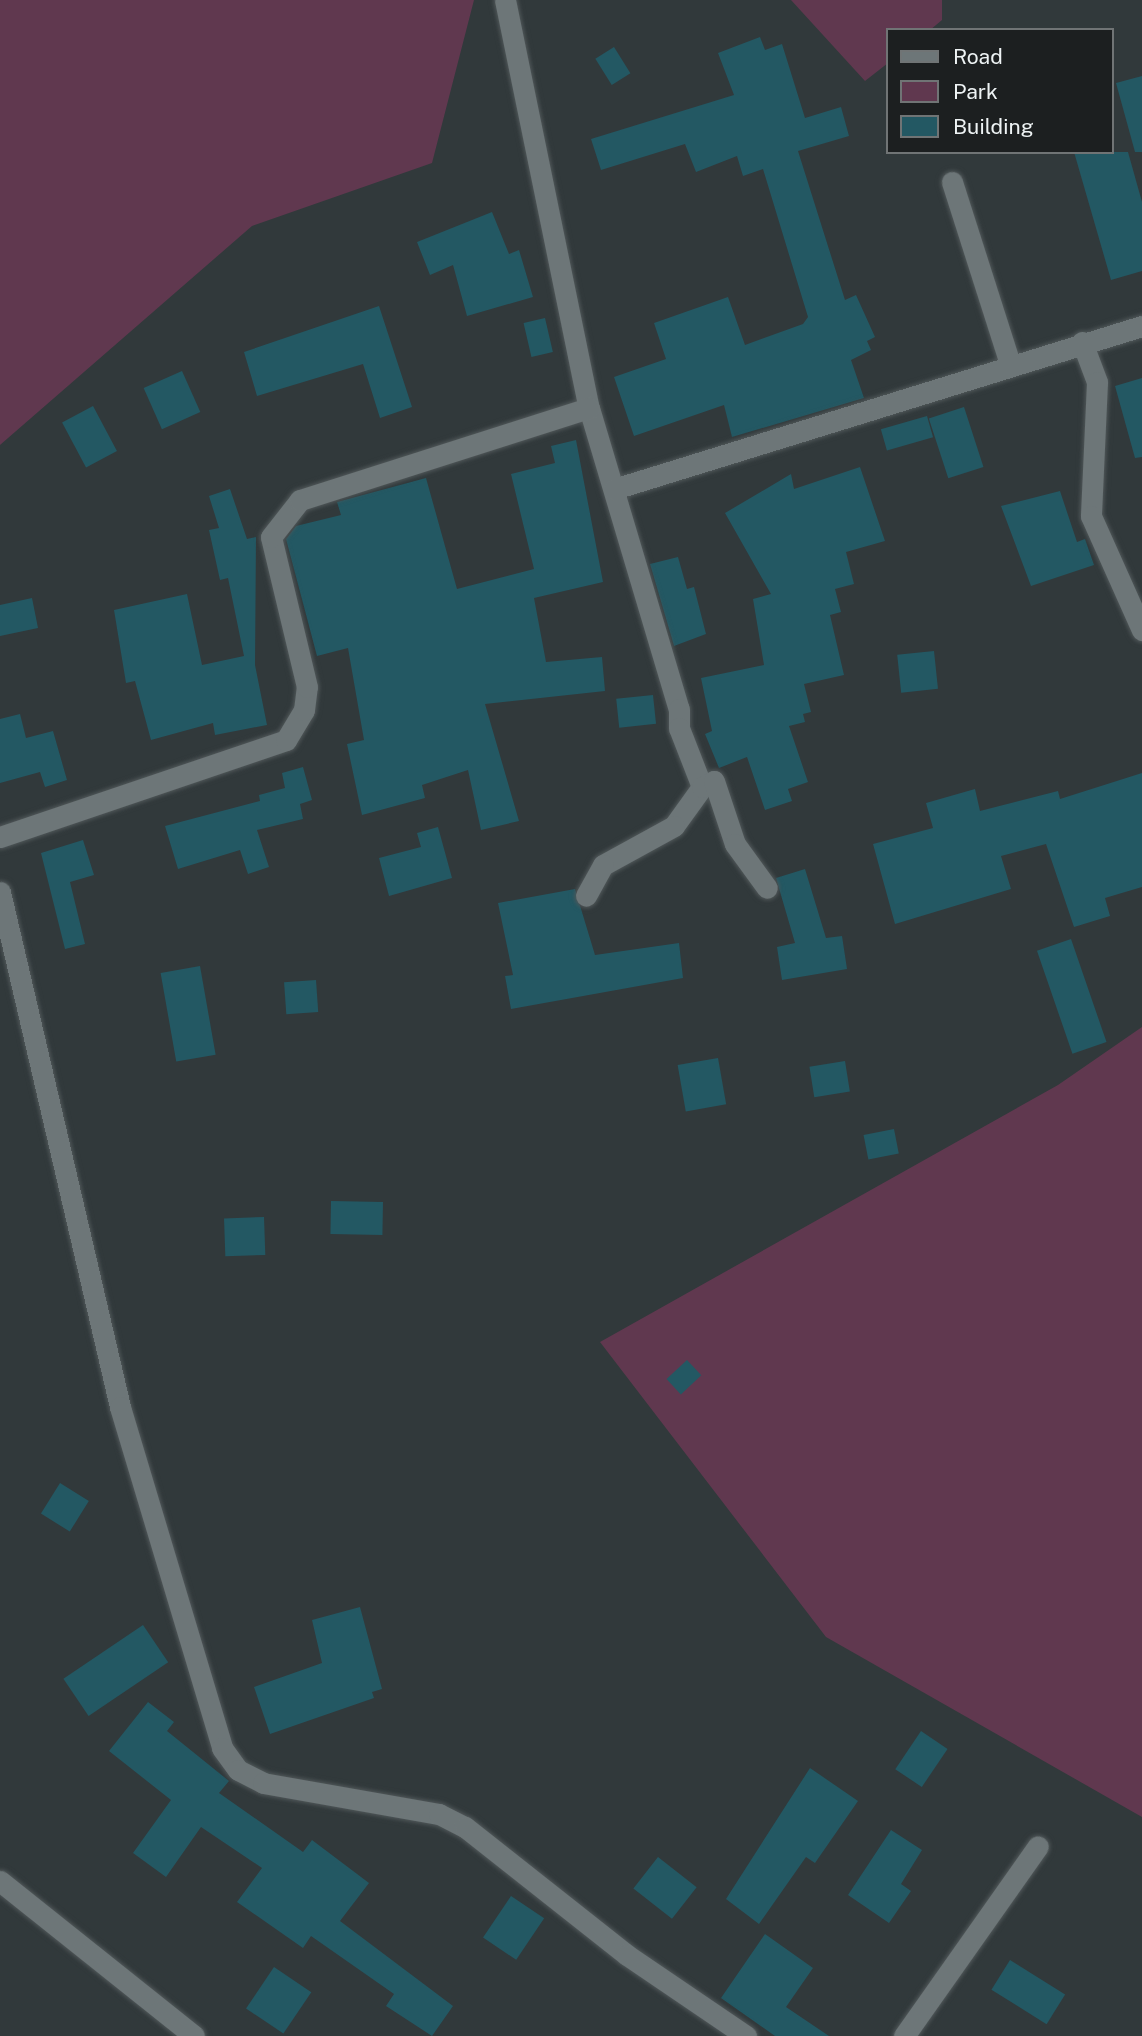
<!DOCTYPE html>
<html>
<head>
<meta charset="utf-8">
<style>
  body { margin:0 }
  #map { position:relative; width:1142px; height:2036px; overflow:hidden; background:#31393b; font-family:"Public Sans",sans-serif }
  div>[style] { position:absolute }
  .green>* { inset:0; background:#60384f }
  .building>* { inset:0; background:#235863; transform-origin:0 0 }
  .roads { filter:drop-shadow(0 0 2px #505759) drop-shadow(0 0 2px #505759) }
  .minor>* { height:21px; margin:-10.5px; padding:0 10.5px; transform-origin:10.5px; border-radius:10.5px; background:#6d7678 }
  span { translate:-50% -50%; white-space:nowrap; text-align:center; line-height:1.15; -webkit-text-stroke:5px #1c1f20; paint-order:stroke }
  .legend { position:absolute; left:886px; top:28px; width:228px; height:126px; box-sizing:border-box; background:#1c1f20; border:2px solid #707475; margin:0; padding:9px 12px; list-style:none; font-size:21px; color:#eef3f4 }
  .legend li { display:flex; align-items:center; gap:14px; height:35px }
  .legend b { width:35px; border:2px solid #707475 }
</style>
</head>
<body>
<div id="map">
  <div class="green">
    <div style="clip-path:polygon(0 0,474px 0,432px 163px,252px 226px,0 445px)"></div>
    <div style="clip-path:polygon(791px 0,942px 0,942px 20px,930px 30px,888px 30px,888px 63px,865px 81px)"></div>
    <div style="clip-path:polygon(1142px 1027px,1142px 1817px,826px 1637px,600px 1342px,1058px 1085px)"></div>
  </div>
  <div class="building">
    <div style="clip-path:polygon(760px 37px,765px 50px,782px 44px,805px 118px,841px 107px,849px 136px,798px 151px,845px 300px,856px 295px,875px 337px,867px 341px,871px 350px,851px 360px,864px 398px,732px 437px,724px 405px,634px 436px,614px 377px,666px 359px,654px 323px,728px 297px,745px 345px,803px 324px,808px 317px,763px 169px,743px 176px,737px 156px,696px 172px,685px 144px,601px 170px,591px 139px,734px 95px,718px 53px)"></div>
    <div style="left:614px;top:47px;width:31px;height:22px;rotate:58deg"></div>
    <div style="clip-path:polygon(1142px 76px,1142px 152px,1135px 152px,1116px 83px)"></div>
    <div style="clip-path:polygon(1074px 152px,1128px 152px,1142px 202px,1142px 271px,1111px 280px)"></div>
    <div style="clip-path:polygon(492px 212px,509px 254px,519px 250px,533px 297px,467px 316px,453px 265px,430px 275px,417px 242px)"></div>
    <div style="clip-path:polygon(379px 306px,412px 407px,380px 418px,363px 364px,257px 396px,244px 352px)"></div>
    <div style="left:545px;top:318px;width:35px;height:22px;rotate:77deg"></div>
    <div style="left:182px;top:371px;width:45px;height:42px;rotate:66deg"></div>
    <div style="clip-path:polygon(1142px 378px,1142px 457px,1135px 458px,1115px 386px)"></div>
    <div style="left:93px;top:406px;width:51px;height:35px;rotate:62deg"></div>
    <div style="left:964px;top:407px;width:63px;height:37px;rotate:72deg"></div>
    <div style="left:927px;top:416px;width:22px;height:48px;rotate:74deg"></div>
    <div style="clip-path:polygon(576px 440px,603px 582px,534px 598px,546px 662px,602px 657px,605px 691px,485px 704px,519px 821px,481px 830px,468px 770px,422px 785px,425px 798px,362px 815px,347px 744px,364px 740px,348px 648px,317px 656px,286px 539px,296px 526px,341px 515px,337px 502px,426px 478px,457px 589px,534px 569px,511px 474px,555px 463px,551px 446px)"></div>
    <div style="clip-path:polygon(860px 467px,885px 541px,846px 552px,854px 584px,835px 589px,841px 612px,830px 615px,844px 675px,804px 684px,811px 712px,803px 714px,805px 722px,789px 726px,808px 782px,788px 789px,792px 801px,765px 810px,747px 757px,719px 768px,705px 734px,712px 731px,701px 678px,764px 665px,753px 599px,771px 594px,725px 513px,791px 474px,794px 489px)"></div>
    <div style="clip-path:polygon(230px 489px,247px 539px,256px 537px,255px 665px,267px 725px,215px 735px,213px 723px,151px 740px,135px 681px,126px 683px,114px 610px,187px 594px,202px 665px,244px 656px,228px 578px,220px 580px,209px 530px,219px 528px,209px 496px)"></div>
    <div style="clip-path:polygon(1060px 491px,1077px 542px,1085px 539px,1094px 565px,1031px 586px,1001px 506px)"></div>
    <div style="clip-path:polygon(678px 557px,687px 589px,694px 587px,706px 634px,674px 646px,650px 564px)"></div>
    <div style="clip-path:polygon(32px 598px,38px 628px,0 636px,0 605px)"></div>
    <div style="left:934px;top:651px;width:38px;height:37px;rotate:84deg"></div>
    <div style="left:653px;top:695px;width:29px;height:37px;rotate:84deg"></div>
    <div style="clip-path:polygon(20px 714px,26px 738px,53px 731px,67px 780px,45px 787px,40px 772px,0 783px,0 719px)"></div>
    <div style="clip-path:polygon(303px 767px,312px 800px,300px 804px,303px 819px,257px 830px,269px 867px,248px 874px,240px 850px,178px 869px,165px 826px,260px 801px,259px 795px,285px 788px,282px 773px)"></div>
    <div style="clip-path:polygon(1142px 773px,1142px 887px,1105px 898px,1110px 916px,1074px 927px,1046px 844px,1001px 856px,1011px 889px,895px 924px,873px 844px,933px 828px,926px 803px,975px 789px,980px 811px,1058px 791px,1060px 799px)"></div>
    <div style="clip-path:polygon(438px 827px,452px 878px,389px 896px,379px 858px,421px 847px,417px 833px)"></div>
    <div style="clip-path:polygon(83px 840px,94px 875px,70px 882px,85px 944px,65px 949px,41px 853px)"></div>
    <div style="clip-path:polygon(805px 869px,826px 938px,842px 936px,847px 969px,782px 980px,777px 947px,795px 943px,776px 878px)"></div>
    <div style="clip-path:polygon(575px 889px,595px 955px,679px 943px,683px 978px,511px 1009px,505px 976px,513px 975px,498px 903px)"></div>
    <div style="left:1071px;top:939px;width:109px;height:36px;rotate:71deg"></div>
    <div style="left:200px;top:966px;width:90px;height:40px;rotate:80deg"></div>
    <div style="left:316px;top:980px;width:32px;height:32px;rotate:86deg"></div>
    <div style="left:718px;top:1058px;width:47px;height:41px;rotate:80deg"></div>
    <div style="left:845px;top:1061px;width:31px;height:36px;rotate:81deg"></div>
    <div style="left:894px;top:1129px;width:25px;height:31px;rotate:79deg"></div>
    <div style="left:331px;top:1201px;width:52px;height:33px;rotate:1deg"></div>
    <div style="left:264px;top:1217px;width:38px;height:40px;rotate:88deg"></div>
    <div style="left:687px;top:1360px;width:21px;height:28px;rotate:47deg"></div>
    <div style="left:60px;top:1483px;width:34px;height:36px;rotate:32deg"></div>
    <div style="clip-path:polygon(360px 1607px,382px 1689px,372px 1692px,374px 1698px,270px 1734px,254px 1687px,322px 1663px,312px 1620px)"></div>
    <div style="left:143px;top:1625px;width:45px;height:96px;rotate:56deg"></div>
    <div style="clip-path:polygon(148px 1702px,174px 1722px,167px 1731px,229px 1781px,219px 1793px,303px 1852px,312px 1840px,369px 1883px,340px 1921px,453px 2006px,432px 2036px,386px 2006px,394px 1994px,311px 1936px,303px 1948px,237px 1902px,262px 1868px,201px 1827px,166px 1877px,133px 1853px,171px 1800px,109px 1751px)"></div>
    <div style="left:921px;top:1731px;width:32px;height:46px;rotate:34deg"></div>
    <div style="clip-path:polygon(810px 1768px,858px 1801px,815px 1863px,806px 1857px,759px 1924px,726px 1899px)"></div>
    <div style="clip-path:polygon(891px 1830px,922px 1850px,901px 1884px,911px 1891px,889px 1923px,848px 1895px)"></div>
    <div style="left:658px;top:1857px;width:49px;height:40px;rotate:38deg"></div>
    <div style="left:511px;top:1896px;width:40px;height:50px;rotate:34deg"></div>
    <div style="clip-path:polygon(765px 1934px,813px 1968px,786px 2007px,829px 2036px,775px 2036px,721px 1998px)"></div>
    <div style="left:1010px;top:1960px;width:65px;height:35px;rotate:32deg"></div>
    <div style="left:274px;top:1967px;width:45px;height:50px;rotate:34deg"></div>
  </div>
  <div class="roads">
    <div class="minor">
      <div style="left:505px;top:0;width:417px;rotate:78.4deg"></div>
      <div style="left:589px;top:408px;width:314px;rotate:73.4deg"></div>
      <div style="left:679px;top:709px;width:19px;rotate:90deg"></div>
      <div style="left:679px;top:728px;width:63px;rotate:68.7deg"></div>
      <div style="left:702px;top:787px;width:48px;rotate:125.7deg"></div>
      <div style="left:674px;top:826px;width:81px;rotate:151.2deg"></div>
      <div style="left:603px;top:865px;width:35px;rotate:119deg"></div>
      <div style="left:952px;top:182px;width:191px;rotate:72.3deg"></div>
      <div style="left:1082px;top:342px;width:43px;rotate:69.4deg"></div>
      <div style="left:1097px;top:382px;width:134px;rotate:92.6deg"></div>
      <div style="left:1091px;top:516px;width:125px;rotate:65.9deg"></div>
      <div style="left:614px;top:489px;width:553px;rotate:-17.16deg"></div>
      <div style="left:702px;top:787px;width:13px;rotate:-27deg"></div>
      <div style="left:714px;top:781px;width:66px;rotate:71.6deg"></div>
      <div style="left:735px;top:844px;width:54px;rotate:54deg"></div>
      <div style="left:0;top:837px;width:302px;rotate:-18.7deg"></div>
      <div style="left:286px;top:740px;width:35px;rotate:-59deg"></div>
      <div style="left:304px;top:710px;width:23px;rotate:-83deg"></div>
      <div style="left:307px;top:687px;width:154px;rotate:-103.5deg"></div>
      <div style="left:271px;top:537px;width:47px;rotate:-51.9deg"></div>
      <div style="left:300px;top:500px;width:303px;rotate:-17.7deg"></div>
      <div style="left:0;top:892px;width:529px;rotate:76.88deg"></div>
      <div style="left:120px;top:1407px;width:356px;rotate:73.3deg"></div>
      <div style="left:222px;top:1748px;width:27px;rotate:54deg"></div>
      <div style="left:238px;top:1770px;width:28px;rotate:27deg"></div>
      <div style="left:263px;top:1783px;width:179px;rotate:10deg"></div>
      <div style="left:439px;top:1814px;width:29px;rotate:27deg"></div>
      <div style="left:465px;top:1827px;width:206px;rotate:38.3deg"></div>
      <div style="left:627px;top:1955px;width:144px;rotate:34.2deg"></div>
      <div style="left:0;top:1881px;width:248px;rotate:38.6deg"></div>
      <div style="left:904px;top:2036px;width:232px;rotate:-54.8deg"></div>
    </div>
  </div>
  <ul class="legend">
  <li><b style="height:9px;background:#6d7678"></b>Road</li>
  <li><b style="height:19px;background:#60384f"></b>Park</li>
  <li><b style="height:19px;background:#235863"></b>Building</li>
  </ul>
</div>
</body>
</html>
